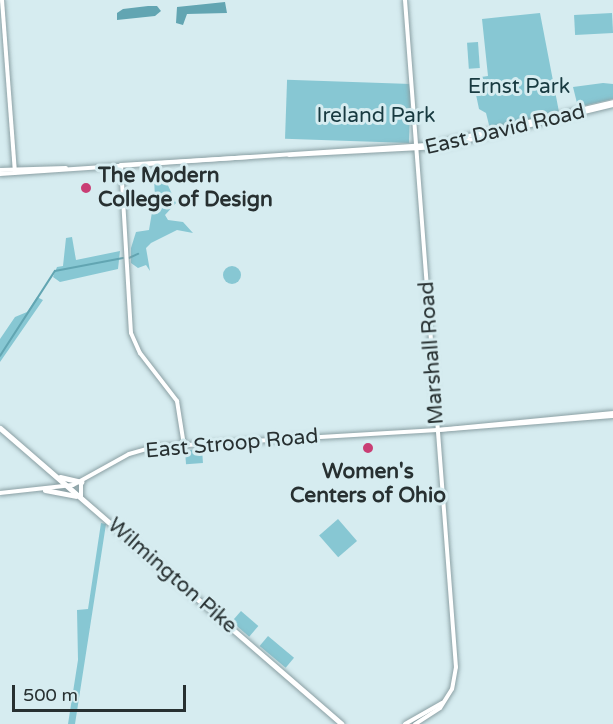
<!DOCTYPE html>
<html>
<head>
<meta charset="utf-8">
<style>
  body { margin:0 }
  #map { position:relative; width:613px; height:724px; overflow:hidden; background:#d6ecf0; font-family:"Varela Round",sans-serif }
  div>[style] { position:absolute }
  .green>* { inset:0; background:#87c7d3; transform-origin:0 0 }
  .round { border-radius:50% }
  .water>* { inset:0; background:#62a5b2 }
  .stream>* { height:1.5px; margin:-0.75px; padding:0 0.75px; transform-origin:0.75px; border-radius:0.75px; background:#62a5b2 }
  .roads { filter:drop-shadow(0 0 2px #8a9fa3) drop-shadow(0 0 2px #8a9fa3) }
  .tertiary>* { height:4px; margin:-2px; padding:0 2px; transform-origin:2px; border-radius:2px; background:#fff }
  .secondary>* { height:4px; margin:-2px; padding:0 2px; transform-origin:2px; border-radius:2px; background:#fff }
  .primary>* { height:5px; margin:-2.5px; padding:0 2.5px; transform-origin:2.5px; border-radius:2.5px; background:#fff }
  .dots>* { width:16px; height:16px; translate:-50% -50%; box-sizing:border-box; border:3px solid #d6ecf0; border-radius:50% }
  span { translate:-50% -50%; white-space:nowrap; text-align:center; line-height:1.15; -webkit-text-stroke:6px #d6ecf0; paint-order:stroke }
  .park-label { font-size:21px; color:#183a40 }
  .street-label { font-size:21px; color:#273031 }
  .poi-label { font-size:21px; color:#273031; font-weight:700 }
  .left { translate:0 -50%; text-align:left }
  .scale { position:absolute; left:12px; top:685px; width:174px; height:27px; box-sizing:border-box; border:3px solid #273031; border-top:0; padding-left:8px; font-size:18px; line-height:21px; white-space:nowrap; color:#273031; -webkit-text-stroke:4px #d6ecf0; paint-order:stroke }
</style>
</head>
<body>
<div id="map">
  <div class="green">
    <div style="clip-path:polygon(540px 13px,559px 112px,490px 129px,486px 113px,479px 109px,474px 85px,467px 79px,488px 76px,482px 19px)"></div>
    <div style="left:612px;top:13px;width:20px;height:38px;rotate:87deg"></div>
    <div style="left:478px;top:42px;width:26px;height:11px;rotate:86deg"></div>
    <div style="clip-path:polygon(603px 83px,613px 84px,613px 99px,578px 107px,573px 87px)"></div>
    <div style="left:411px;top:84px;width:59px;height:124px;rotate:92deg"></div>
    <div style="clip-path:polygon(154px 169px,163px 169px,167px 173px,166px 181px,176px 203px,165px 215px,168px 220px,183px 222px,193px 233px,177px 230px,151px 243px,146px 248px,150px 271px,146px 265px,138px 268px,131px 263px,131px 248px,136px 232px,149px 230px,153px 206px,150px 201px,155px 198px,154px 178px,158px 178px,152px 175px)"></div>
    <div style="clip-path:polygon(72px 237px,76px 260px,120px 251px,118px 269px,60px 282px,53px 277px,57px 267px,63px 266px,66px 238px)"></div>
    <div class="round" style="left:223px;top:266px;width:18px;height:18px"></div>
    <div style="clip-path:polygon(37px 297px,43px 300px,0 362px,0 339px,15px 317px,27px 312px)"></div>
    <div style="left:202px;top:449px;width:14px;height:17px;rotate:86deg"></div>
    <div style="left:338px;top:519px;width:29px;height:25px;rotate:49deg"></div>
    <div style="clip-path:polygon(101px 523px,106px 524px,75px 724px,68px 724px,78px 660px,77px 610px,88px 609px)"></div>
    <div style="left:241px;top:611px;width:23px;height:14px;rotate:41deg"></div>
    <div style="left:268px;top:636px;width:34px;height:13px;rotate:40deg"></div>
  </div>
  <div class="water">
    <div style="clip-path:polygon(225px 2px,227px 13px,187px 14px,183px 25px,176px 23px,177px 7px)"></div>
    <div style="clip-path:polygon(148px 6px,157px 6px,161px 11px,155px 16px,117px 20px,117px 13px,123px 9px)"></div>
  </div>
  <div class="stream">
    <div style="left:129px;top:258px;width:10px;rotate:-24deg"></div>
    <div style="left:0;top:356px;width:101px;rotate:-57.1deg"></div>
    <div style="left:55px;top:271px;width:69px;rotate:-10.8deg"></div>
  </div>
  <div class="roads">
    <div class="tertiary">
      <div style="left:2px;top:0;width:173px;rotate:85.7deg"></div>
      <div style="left:405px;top:0;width:669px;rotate:85.63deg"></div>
      <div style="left:456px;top:667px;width:22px;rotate:100deg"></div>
      <div style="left:452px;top:689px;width:22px;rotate:122deg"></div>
      <div style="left:440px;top:708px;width:30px;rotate:147deg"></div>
      <div style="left:289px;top:155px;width:151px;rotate:-3deg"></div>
      <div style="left:440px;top:147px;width:178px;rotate:-13.6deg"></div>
      <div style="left:121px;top:165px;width:168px;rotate:86.6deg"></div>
      <div style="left:131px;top:333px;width:22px;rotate:66deg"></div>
      <div style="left:140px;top:353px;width:61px;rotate:52.4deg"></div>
      <div style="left:177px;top:401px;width:45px;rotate:81deg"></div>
      <div style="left:121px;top:165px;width:130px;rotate:-3.5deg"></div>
      <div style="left:0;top:170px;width:66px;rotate:-1.7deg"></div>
      <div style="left:0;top:174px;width:431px;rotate:-3.9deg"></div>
      <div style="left:430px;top:145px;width:188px;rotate:-13.2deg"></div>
      <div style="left:405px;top:724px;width:43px;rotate:-29.6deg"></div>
    </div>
    <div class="secondary">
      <div style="left:438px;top:430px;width:176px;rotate:-4.6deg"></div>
      <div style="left:0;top:493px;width:73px;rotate:-6.3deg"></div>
      <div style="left:73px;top:485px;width:64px;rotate:-29deg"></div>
      <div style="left:129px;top:454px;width:25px;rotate:-16deg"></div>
      <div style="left:153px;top:447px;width:285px;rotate:-3.4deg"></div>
      <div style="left:437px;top:430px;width:177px;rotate:-5.5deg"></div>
      <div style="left:81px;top:497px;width:15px;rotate:-90deg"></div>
    </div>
    <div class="primary">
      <div style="left:0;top:428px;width:452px;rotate:40.9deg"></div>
      <div style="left:60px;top:477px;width:22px;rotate:13deg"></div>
      <div style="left:45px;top:490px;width:31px;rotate:11deg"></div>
    </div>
  </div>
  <div class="dots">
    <div style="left:86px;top:188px;background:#c93e74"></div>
    <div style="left:368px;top:448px;background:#c93e74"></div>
  </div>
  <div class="park-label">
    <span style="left:519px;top:87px">Ernst Park</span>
    <span style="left:376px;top:116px">Ireland Park</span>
  </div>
  <div class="street-label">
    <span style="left:505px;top:130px;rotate:-13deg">East David Road</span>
    <span style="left:432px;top:353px;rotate:-94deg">Marshall Road</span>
    <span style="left:232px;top:444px;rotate:-5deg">East Stroop Road</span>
    <span style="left:172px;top:576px;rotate:41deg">Wilmington Pike</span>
  </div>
  <div class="poi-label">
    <span class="left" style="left:98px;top:188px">The Modern<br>College of Design</span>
    <span style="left:368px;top:484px">Women's<br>Centers of Ohio</span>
  </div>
  <div class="scale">500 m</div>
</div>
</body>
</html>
